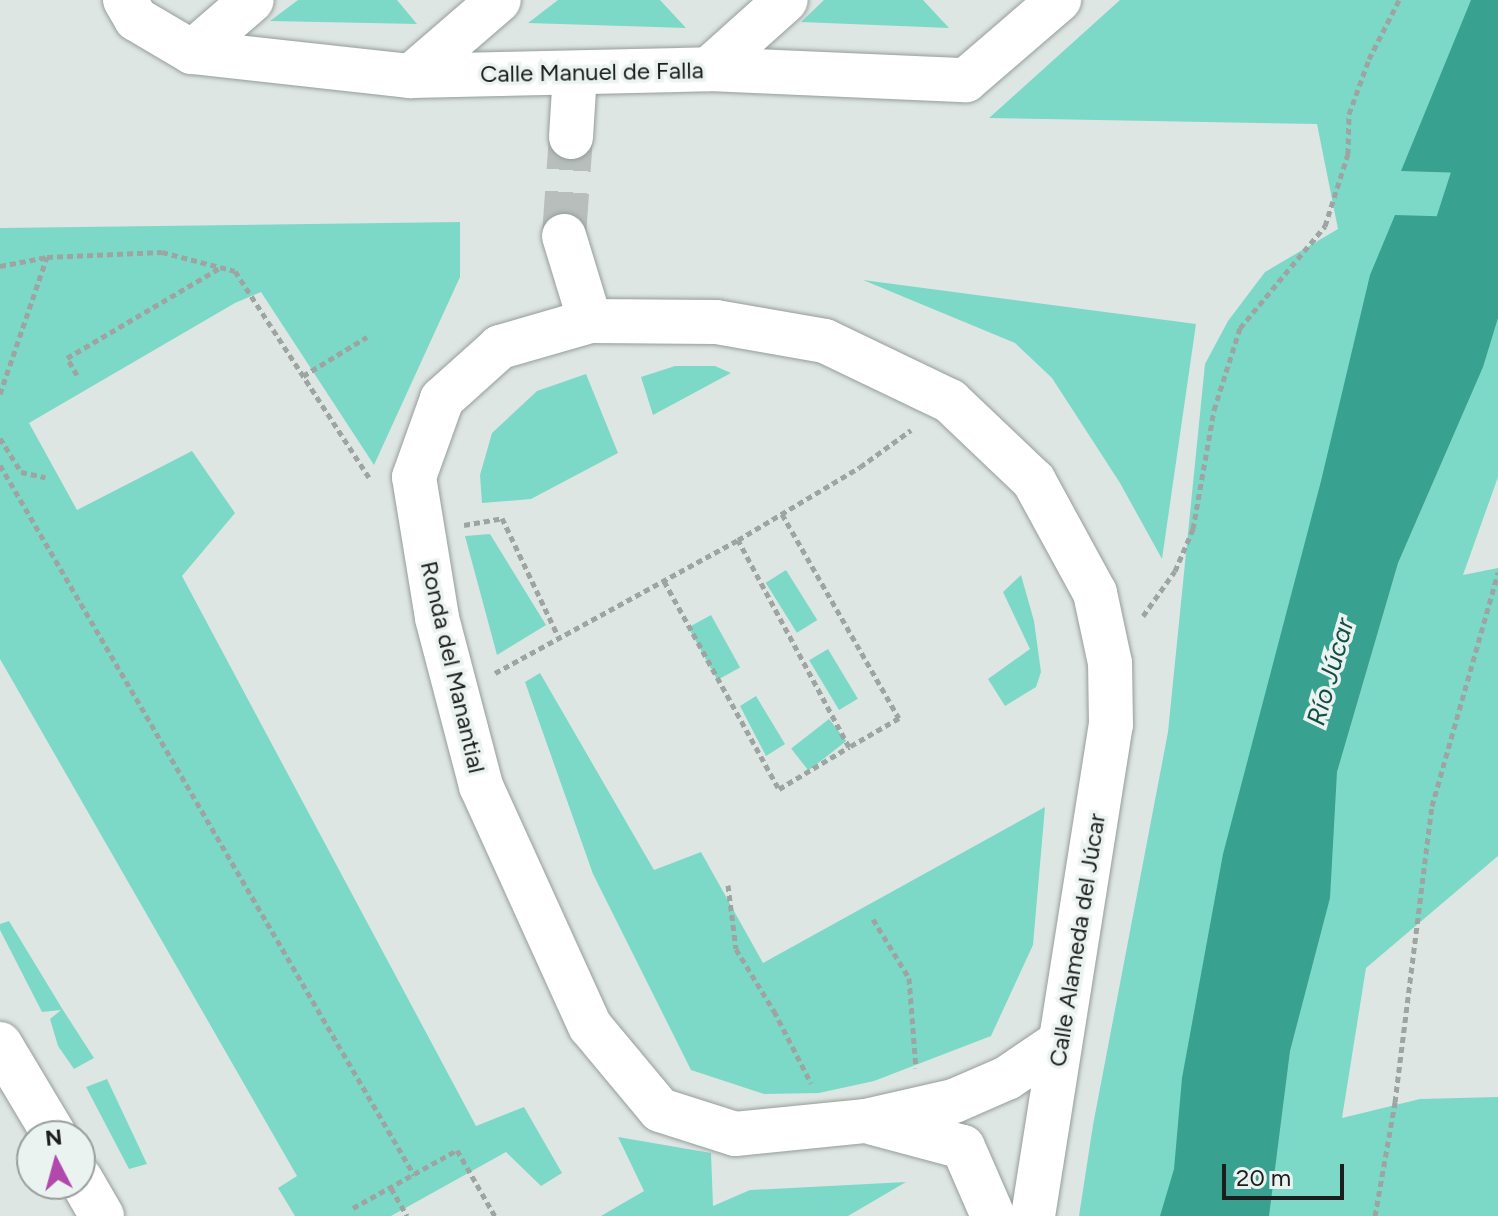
<!DOCTYPE html>
<html>
<head>
<meta charset="utf-8">
<style>
  body { margin:0 }
  #map { position:relative; width:1498px; height:1216px; overflow:hidden; background:#dee6e4; font-family:Figtree,sans-serif }
  div>[style] { position:absolute }
  .green>* { inset:0; background:#7dd9c7; transform-origin:0 0 }
  .water>* { inset:0; background:#39a190 }
  .river>* { height:74px; margin:-37px; padding:0 37px; transform-origin:37px; border-radius:37px; background:#39a190 }
  .minor-tunnel>* { height:44px; margin-top:-22px; transform-origin:0; background:repeating-linear-gradient(90deg,#b7bebc 0 44px,transparent 0 66px) }
  .path>* { height:5px; margin-top:-2.5px; transform-origin:0; background:repeating-linear-gradient(90deg,#9da4a2 0 6px,transparent 0 10px) }
  .roads { filter:drop-shadow(0 0 2px #969d9b) drop-shadow(0 0 2px #969d9b) }
  .minor>* { height:44px; margin:-22px; padding:0 22px; transform-origin:22px; border-radius:22px; background:#fff }
  span { translate:-50% -50%; white-space:nowrap; text-align:center; line-height:1.15; -webkit-text-stroke:7px #ebf3f1; paint-order:stroke }
  .street-label { font-size:24px; color:#1b1e1d }
  .water-label { font-size:26px; color:#134e44; font-style:italic }
  .north { position:absolute; left:16px; top:1120px; width:80px; height:80px; box-sizing:border-box; background:#ebf3f1; border:2px solid #989e9c; border-radius:50%; rotate:354deg; font-size:22px; font-weight:700; line-height:32px; text-align:center; color:#1b1e1d }
  .north::after { content:''; display:block; margin:auto; width:28px; height:36px; background:#b148ab; clip-path:polygon(50% 0,100% 100%,50% 72%,0 100%) }
  .scale { position:absolute; left:1222px; top:1164px; width:122px; height:36px; box-sizing:border-box; border:4px solid #1b1e1d; border-top:0; padding-left:10px; font-size:24px; line-height:28px; white-space:nowrap; color:#1b1e1d; -webkit-text-stroke:6px #ebf3f1; paint-order:stroke }
</style>
</head>
<body>
<div id="map">
  <div class="green">
    <div style="clip-path:polygon(298px 0,397px 0,417px 24px,270px 21px)"></div>
    <div style="clip-path:polygon(558px 0,660px 0,686px 28px,528px 23px)"></div>
    <div style="clip-path:polygon(824px 0,923px 0,949px 28px,801px 22px)"></div>
    <div style="clip-path:polygon(1120px 0,1498px 0,1498px 477px,1463px 575px,1498px 568px,1498px 856px,1366px 968px,1342px 1118px,1420px 1099px,1498px 1097px,1498px 1216px,1079px 1216px,1093px 1125px,1168px 732px,1205px 364px,1228px 321px,1265px 272px,1338px 229px,1317px 124px,989px 118px)"></div>
    <div style="clip-path:polygon(460px 222px,460px 277px,374px 465px,261px 292px,235px 303px,29px 423px,77px 510px,192px 451px,235px 513px,182px 576px,476px 1126px,524px 1107px,562px 1173px,541px 1186px,506px 1152px,391px 1216px,295px 1216px,278px 1188px,297px 1176px,0 659px,0 228px)"></div>
    <div style="clip-path:polygon(863px 280px,1196px 324px,1162px 559px,1120px 483px,1052px 378px,1015px 343px)"></div>
    <div style="clip-path:polygon(675px 366px,715px 366px,731px 373px,653px 415px,641px 377px)"></div>
    <div style="clip-path:polygon(586px 374px,618px 453px,531px 499px,482px 503px,480px 475px,492px 433px,537px 391px)"></div>
    <div style="clip-path:polygon(490px 534px,546px 625px,497px 655px,465px 536px)"></div>
    <div style="left:786px;top:570px;width:59px;height:24px;rotate:58deg"></div>
    <div style="clip-path:polygon(1021px 575px,1034px 621px,1041px 672px,1036px 687px,1005px 706px,988px 679px,1030px 649px,1003px 592px)"></div>
    <div style="left:711px;top:615px;width:60px;height:26px;rotate:61deg"></div>
    <div style="left:828px;top:649px;width:58px;height:22px;rotate:59deg"></div>
    <div style="clip-path:polygon(540px 673px,654px 870px,701px 852px,763px 963px,1045px 807px,1033px 945px,991px 1036px,874px 1081px,819px 1093px,764px 1094px,691px 1070px,593px 874px,525px 682px)"></div>
    <div style="clip-path:polygon(756px 696px,785px 744px,766px 756px,740px 706px)"></div>
    <div style="left:829px;top:719px;width:28px;height:48px;rotate:52deg"></div>
    <div style="clip-path:polygon(9px 921px,63px 1010px,94px 1058px,74px 1069px,58px 1046px,50px 1019px,61px 1010px,42px 1012px,0 930px,0 924px)"></div>
    <div style="clip-path:polygon(107px 1079px,147px 1164px,129px 1169px,86px 1087px)"></div>
    <div style="clip-path:polygon(618px 1137px,711px 1153px,713px 1206px,750px 1190px,906px 1182px,848px 1216px,601px 1216px,644px 1191px)"></div>
  </div>
  <div class="water">
    <div style="clip-path:polygon(1471px 0,1498px 0,1498px 174px,1401px 171px)"></div>
    <div style="clip-path:polygon(1395px 215px,1498px 218px,1498px 318px,1483px 367px,1398px 563px,1337px 772px,1330px 898px,1290px 1051px,1269px 1216px,1160px 1216px,1174px 1169px,1182px 1078px,1223px 854px,1321px 481px,1370px 275px)"></div>
  </div>
  <div class="river">
    <div style="left:1444px;top:314px;width:176px;rotate:-72.1deg"></div>
  </div>
  <div class="minor-tunnel">
    <div style="left:564px;top:236px;width:99px;rotate:-86deg"></div>
  </div>
  <div class="path">
    <div style="left:0;top:266px;width:48px;rotate:-10.8deg"></div>
    <div style="left:47px;top:257px;width:115px;rotate:-2.5deg"></div>
    <div style="left:162px;top:252px;width:75px;rotate:14.6deg"></div>
    <div style="left:235px;top:271px;width:246px;rotate:57deg"></div>
    <div style="left:77px;top:375px;width:20px;rotate:-120deg"></div>
    <div style="left:67px;top:358px;width:178px;rotate:-30.5deg"></div>
    <div style="left:303px;top:376px;width:75px;rotate:-31.4deg"></div>
    <div style="left:0;top:394px;width:145px;rotate:-71.1deg"></div>
    <div style="left:0;top:438px;width:40px;rotate:58deg"></div>
    <div style="left:21px;top:472px;width:25px;rotate:12deg"></div>
    <div style="left:0;top:465px;width:822px;rotate:59.75deg"></div>
    <div style="left:782px;top:514px;width:235px;rotate:60.2deg"></div>
    <div style="left:899px;top:718px;width:58px;rotate:149.9deg"></div>
    <div style="left:464px;top:525px;width:39px;rotate:-10deg"></div>
    <div style="left:502px;top:518px;width:133px;rotate:64.6deg"></div>
    <div style="left:664px;top:581px;width:238px;rotate:61.1deg"></div>
    <div style="left:779px;top:789px;width:82px;rotate:-31deg"></div>
    <div style="left:849px;top:747px;width:235px;rotate:-118.2deg"></div>
    <div style="left:1143px;top:616px;width:55px;rotate:-54.6deg"></div>
    <div style="left:1175px;top:571px;width:46px;rotate:-66.8deg"></div>
    <div style="left:1193px;top:529px;width:121px;rotate:-80deg"></div>
    <div style="left:1214px;top:410px;width:86px;rotate:-72.4deg"></div>
    <div style="left:1240px;top:328px;width:133px;rotate:-50.2deg"></div>
    <div style="left:1325px;top:226px;width:76px;rotate:-72.3deg"></div>
    <div style="left:1348px;top:154px;width:40px;rotate:-88.6deg"></div>
    <div style="left:1349px;top:114px;width:59px;rotate:-70deg"></div>
    <div style="left:1369px;top:59px;width:66px;rotate:-63deg"></div>
    <div style="left:495px;top:673px;width:277px;rotate:-28.7deg"></div>
    <div style="left:738px;top:540px;width:142px;rotate:-30.9deg"></div>
    <div style="left:860px;top:467px;width:63px;rotate:-36deg"></div>
    <div style="left:728px;top:885px;width:64px;rotate:82.9deg"></div>
    <div style="left:736px;top:949px;width:73px;rotate:58.5deg"></div>
    <div style="left:774px;top:1011px;width:81px;rotate:62.8deg"></div>
    <div style="left:873px;top:919px;width:69px;rotate:58.6deg"></div>
    <div style="left:909px;top:978px;width:90px;rotate:85.6deg"></div>
    <div style="left:391px;top:1188px;width:32px;rotate:60deg"></div>
    <div style="left:353px;top:1208px;width:119px;rotate:-29.1deg"></div>
    <div style="left:457px;top:1150px;width:76px;rotate:60.1deg"></div>
    <div style="left:1375px;top:1216px;width:116px;rotate:-80deg"></div>
    <div style="left:1395px;top:1102px;width:298px;rotate:-82.9deg"></div>
    <div style="left:1432px;top:806px;width:243px;rotate:-74.2deg"></div>
  </div>
  <div class="roads">
    <div class="minor">
      <div style="left:125px;top:0;width:22px;rotate:60deg"></div>
      <div style="left:136px;top:19px;width:65px;rotate:30.5deg"></div>
      <div style="left:192px;top:52px;width:220px;rotate:6.3deg"></div>
      <div style="left:411px;top:76px;width:298px;rotate:-1.3deg"></div>
      <div style="left:709px;top:69px;width:257px;rotate:2.5deg"></div>
      <div style="left:966px;top:80px;width:123px;rotate:-40.7deg"></div>
      <div style="left:192px;top:52px;width:79px;rotate:-40.9deg"></div>
      <div style="left:709px;top:69px;width:103px;rotate:-41.9deg"></div>
      <div style="left:411px;top:76px;width:116px;rotate:-40.8deg"></div>
      <div style="left:571px;top:137px;width:64px;rotate:-86.4deg"></div>
      <div style="left:564px;top:236px;width:89px;rotate:73deg"></div>
      <div style="left:0;top:1044px;width:107px;rotate:59.1deg"></div>
      <div style="left:873px;top:1123px;width:93px;rotate:14.9deg"></div>
      <div style="left:963px;top:1147px;width:75px;rotate:66.5deg"></div>
      <div style="left:80px;top:1178px;width:44px;rotate:59.9deg"></div>
      <div style="left:1033px;top:1216px;width:497px;rotate:-81deg"></div>
      <div style="left:1111px;top:725px;width:62px;rotate:-90.9deg"></div>
      <div style="left:1110px;top:663px;width:72px;rotate:-102.1deg"></div>
      <div style="left:1095px;top:593px;width:128px;rotate:-118.6deg"></div>
      <div style="left:1034px;top:481px;width:116px;rotate:-136.4deg"></div>
      <div style="left:950px;top:401px;width:139px;rotate:-154.4deg"></div>
      <div style="left:825px;top:341px;width:111px;rotate:-170.1deg"></div>
      <div style="left:716px;top:322px;width:126px;rotate:-179.5deg"></div>
      <div style="left:590px;top:321px;width:94px;rotate:163.9deg"></div>
      <div style="left:500px;top:347px;width:78px;rotate:138.1deg"></div>
      <div style="left:442px;top:399px;width:83px;rotate:109.7deg"></div>
      <div style="left:414px;top:477px;width:143px;rotate:80.7deg"></div>
      <div style="left:437px;top:618px;width:174px;rotate:75.3deg"></div>
      <div style="left:481px;top:786px;width:264px;rotate:65.6deg"></div>
      <div style="left:590px;top:1026px;width:109px;rotate:50.2deg"></div>
      <div style="left:660px;top:1110px;width:79px;rotate:17.7deg"></div>
      <div style="left:735px;top:1134px;width:132px;rotate:-5.7deg"></div>
      <div style="left:866px;top:1121px;width:90px;rotate:-12.8deg"></div>
      <div style="left:954px;top:1101px;width:58px;rotate:-23.5deg"></div>
      <div style="left:1007px;top:1078px;width:64px;rotate:-34.2deg"></div>
    </div>
  </div>
  <div class="street-label">
    <span style="left:592px;top:72px;rotate:-1deg">Calle Manuel de Falla</span>
    <span style="left:453px;top:667px;rotate:77deg">Ronda del Manantial</span>
    <span style="left:1077px;top:940px;rotate:-81deg">Calle Alameda del Júcar</span>
  </div>
  <div class="water-label">
    <span style="left:1331px;top:672px;rotate:-74deg">Río Júcar</span>
  </div>
  <div class="north">N</div>
  <div class="scale">20 m</div>
</div>
</body>
</html>
